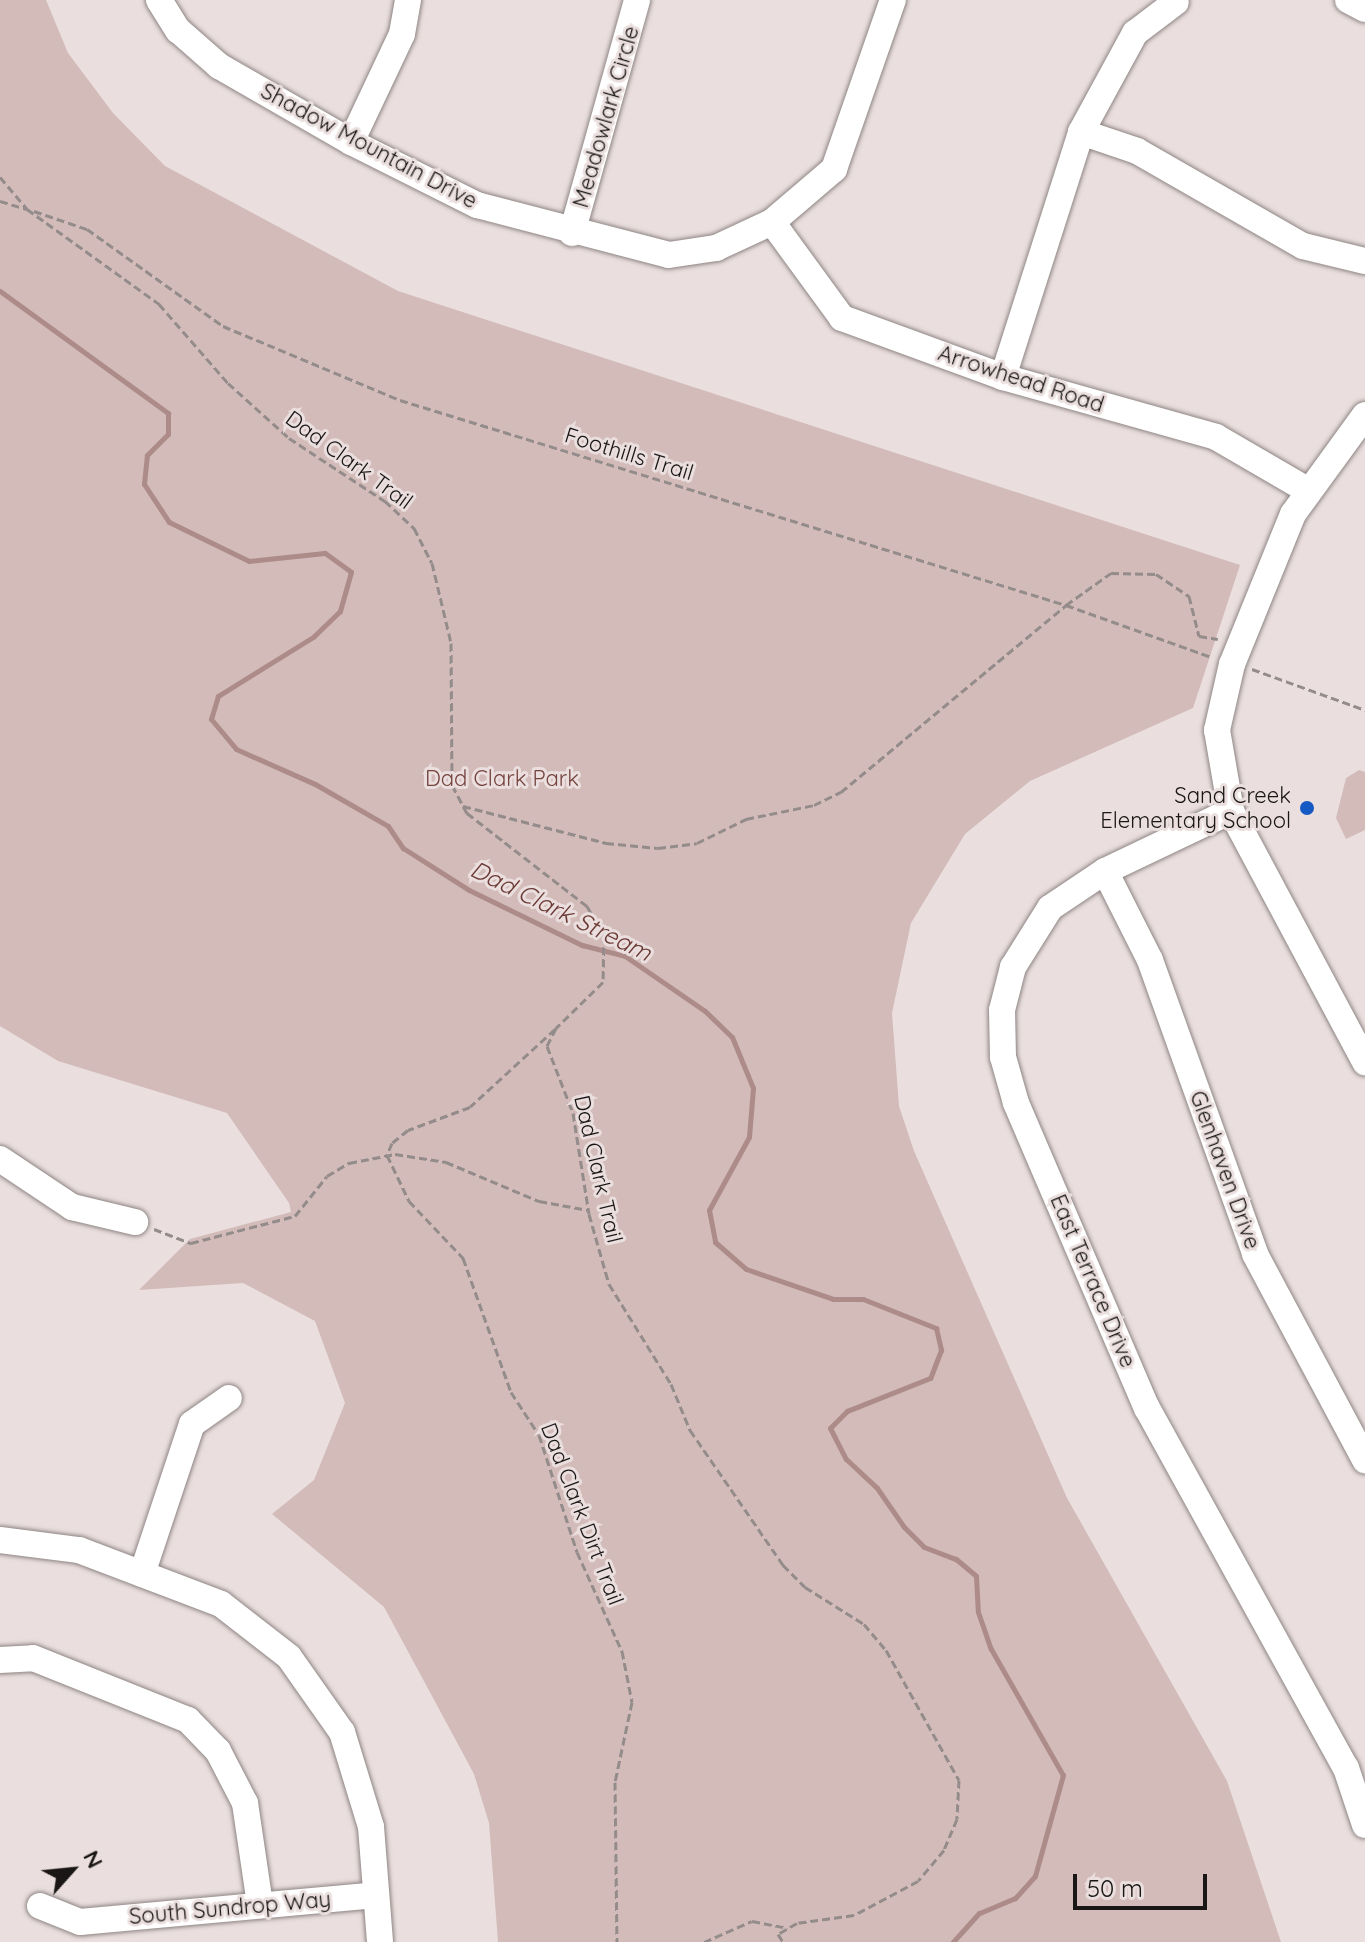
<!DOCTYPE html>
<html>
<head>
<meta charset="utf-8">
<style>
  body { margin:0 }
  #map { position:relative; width:1365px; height:1942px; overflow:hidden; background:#eadfde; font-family:Quicksand,sans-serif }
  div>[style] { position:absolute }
  .green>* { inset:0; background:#d2bbb8 }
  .stream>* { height:5px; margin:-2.5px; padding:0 2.5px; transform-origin:2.5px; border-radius:2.5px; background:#ac8b88 }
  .path>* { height:3px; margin-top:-1.5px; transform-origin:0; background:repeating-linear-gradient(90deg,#938c8b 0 8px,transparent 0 12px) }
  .roads { filter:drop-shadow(0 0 2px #8e8584) drop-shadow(0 0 2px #8e8584) }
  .minor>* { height:26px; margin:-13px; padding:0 13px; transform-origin:13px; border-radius:13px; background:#fff }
  .dots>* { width:22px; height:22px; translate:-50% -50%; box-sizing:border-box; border:4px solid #eadfde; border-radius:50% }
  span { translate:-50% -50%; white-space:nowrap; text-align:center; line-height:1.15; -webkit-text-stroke:6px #eadfde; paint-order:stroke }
  .street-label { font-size:22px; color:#191615 }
  .park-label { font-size:22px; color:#76443f }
  .poi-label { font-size:22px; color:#191615 }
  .right { translate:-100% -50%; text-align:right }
  .water-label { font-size:24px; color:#6c3b36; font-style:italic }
  .north { position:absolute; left:32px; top:1830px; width:80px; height:80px; -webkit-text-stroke:6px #eadfde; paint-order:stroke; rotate:63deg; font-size:22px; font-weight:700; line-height:32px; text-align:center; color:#191615 }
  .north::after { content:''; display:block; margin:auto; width:28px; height:36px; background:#191615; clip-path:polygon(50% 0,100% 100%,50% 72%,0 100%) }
  .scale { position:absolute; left:1073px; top:1874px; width:134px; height:36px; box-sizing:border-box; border:4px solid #191615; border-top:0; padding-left:10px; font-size:24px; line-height:28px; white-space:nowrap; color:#191615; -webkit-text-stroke:6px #eadfde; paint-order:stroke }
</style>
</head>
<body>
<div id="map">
  <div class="green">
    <div style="clip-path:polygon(0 0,46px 0,68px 53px,113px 113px,165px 166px,398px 291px,1240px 565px,1193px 708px,1030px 781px,965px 834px,911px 923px,892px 1013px,899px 1106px,914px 1151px,1067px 1498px,1227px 1781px,1281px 1942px,498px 1942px,489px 1823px,474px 1774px,384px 1607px,272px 1514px,314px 1480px,345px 1403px,315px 1321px,243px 1283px,139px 1290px,190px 1239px,291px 1212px,289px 1203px,227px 1113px,58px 1061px,0 1026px)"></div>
    <div style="clip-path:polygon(1359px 770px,1365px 772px,1365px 830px,1346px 839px,1336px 818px,1346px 778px)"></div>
  </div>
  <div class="stream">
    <div style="left:0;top:291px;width:208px;rotate:36deg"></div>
    <div style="left:168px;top:413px;width:21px;rotate:90deg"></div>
    <div style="left:168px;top:434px;width:30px;rotate:135deg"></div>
    <div style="left:147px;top:455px;width:29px;rotate:96deg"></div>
    <div style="left:144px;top:484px;width:45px;rotate:56.7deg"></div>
    <div style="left:169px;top:522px;width:89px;rotate:26deg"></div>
    <div style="left:249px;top:561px;width:76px;rotate:-6deg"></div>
    <div style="left:325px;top:553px;width:32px;rotate:36deg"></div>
    <div style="left:351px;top:572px;width:41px;rotate:105.8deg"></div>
    <div style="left:340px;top:611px;width:37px;rotate:136deg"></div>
    <div style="left:313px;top:637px;width:112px;rotate:148.2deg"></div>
    <div style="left:218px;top:696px;width:24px;rotate:107deg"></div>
    <div style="left:211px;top:719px;width:39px;rotate:50deg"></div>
    <div style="left:236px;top:749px;width:86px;rotate:23.9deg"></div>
    <div style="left:315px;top:784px;width:84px;rotate:29.9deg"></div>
    <div style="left:388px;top:826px;width:27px;rotate:56deg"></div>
    <div style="left:403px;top:848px;width:78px;rotate:32.5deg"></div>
    <div style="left:469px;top:890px;width:126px;rotate:26deg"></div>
    <div style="left:582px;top:945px;width:44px;rotate:14.3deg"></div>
    <div style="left:625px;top:956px;width:97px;rotate:34.5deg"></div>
    <div style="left:705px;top:1011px;width:37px;rotate:44deg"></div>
    <div style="left:732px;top:1037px;width:55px;rotate:67.6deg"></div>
    <div style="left:753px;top:1088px;width:49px;rotate:94.7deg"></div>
    <div style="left:749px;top:1137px;width:83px;rotate:118.7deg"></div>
    <div style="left:709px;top:1210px;width:33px;rotate:79deg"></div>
    <div style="left:715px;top:1242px;width:41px;rotate:41.1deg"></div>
    <div style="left:746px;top:1269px;width:92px;rotate:19deg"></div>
    <div style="left:833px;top:1299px;width:30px"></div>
    <div style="left:863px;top:1299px;width:79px;rotate:21.7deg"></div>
    <div style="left:936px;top:1328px;width:23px;rotate:77deg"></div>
    <div style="left:941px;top:1350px;width:30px;rotate:111deg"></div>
    <div style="left:930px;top:1378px;width:89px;rotate:158.3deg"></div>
    <div style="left:847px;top:1411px;width:24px;rotate:135deg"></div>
    <div style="left:830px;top:1428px;width:35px;rotate:63deg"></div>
    <div style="left:846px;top:1459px;width:42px;rotate:43.1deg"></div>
    <div style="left:877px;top:1488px;width:47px;rotate:55.3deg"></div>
    <div style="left:904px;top:1527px;width:28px;rotate:45deg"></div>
    <div style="left:924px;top:1547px;width:34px;rotate:21deg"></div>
    <div style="left:956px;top:1559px;width:26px;rotate:40deg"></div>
    <div style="left:976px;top:1576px;width:36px;rotate:87deg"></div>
    <div style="left:978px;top:1612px;width:39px;rotate:71deg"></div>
    <div style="left:991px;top:1649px;width:145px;rotate:60.3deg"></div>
    <div style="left:1063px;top:1775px;width:105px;rotate:105.5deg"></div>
    <div style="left:1035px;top:1876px;width:30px;rotate:132deg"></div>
    <div style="left:1015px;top:1898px;width:39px;rotate:157deg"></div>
    <div style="left:979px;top:1913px;width:39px;rotate:132deg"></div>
  </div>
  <div class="path">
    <div style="left:0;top:177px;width:42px;rotate:49.8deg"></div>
    <div style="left:27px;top:209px;width:163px;rotate:35.7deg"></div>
    <div style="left:159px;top:304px;width:105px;rotate:48.9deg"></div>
    <div style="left:228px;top:383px;width:82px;rotate:42deg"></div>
    <div style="left:289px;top:438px;width:115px;rotate:33.3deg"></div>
    <div style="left:385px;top:501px;width:40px;rotate:43deg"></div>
    <div style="left:414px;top:528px;width:39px;rotate:63deg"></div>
    <div style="left:432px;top:563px;width:82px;rotate:76.6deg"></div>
    <div style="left:451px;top:643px;width:142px;rotate:89.6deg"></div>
    <div style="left:452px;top:785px;width:32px;rotate:62deg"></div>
    <div style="left:467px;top:813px;width:152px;rotate:37.8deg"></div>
    <div style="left:587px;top:906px;width:34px;rotate:60deg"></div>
    <div style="left:604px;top:935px;width:47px;rotate:91.2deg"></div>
    <div style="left:603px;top:982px;width:66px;rotate:135.6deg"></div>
    <div style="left:556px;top:1028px;width:20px;rotate:117deg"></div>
    <div style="left:547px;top:1046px;width:72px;rotate:68.8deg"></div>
    <div style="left:573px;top:1113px;width:102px;rotate:81deg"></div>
    <div style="left:589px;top:1214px;width:73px;rotate:74.1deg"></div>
    <div style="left:609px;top:1284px;width:118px;rotate:58.2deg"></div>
    <div style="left:671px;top:1384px;width:50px;rotate:67.6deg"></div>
    <div style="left:690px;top:1430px;width:164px;rotate:55.4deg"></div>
    <div style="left:783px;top:1565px;width:31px;rotate:45deg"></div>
    <div style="left:805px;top:1587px;width:70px;rotate:32.1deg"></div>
    <div style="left:864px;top:1624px;width:34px;rotate:50deg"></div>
    <div style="left:886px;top:1650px;width:149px;rotate:60.7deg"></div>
    <div style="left:959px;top:1780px;width:39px;rotate:93deg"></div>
    <div style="left:957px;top:1819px;width:34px;rotate:113deg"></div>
    <div style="left:944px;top:1850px;width:40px;rotate:130deg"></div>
    <div style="left:918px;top:1881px;width:72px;rotate:152deg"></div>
    <div style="left:854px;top:1915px;width:58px;rotate:172deg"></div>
    <div style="left:797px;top:1923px;width:22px;rotate:150deg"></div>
    <div style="left:778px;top:1934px;width:9px;rotate:58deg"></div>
    <div style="left:0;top:201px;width:28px;rotate:17deg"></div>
    <div style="left:34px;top:211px;width:56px;rotate:18.8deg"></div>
    <div style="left:87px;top:229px;width:167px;rotate:35.5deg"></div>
    <div style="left:223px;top:326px;width:192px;rotate:22.7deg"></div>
    <div style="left:400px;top:400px;width:697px;rotate:17.11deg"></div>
    <div style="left:1066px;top:605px;width:55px;rotate:-35.4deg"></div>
    <div style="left:1111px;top:573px;width:45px;rotate:1.3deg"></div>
    <div style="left:1156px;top:574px;width:40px;rotate:34deg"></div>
    <div style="left:1189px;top:596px;width:41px;rotate:76deg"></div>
    <div style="left:1199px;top:636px;width:19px;rotate:9deg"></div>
    <div style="left:1252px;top:669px;width:120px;rotate:19.9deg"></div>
    <div style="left:463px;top:806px;width:148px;rotate:14.5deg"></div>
    <div style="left:606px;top:843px;width:52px;rotate:5.5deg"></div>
    <div style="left:658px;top:848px;width:39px;rotate:-7deg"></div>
    <div style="left:697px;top:843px;width:55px;rotate:-26.1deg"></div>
    <div style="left:746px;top:819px;width:69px;rotate:-11.6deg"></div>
    <div style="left:814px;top:805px;width:30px;rotate:-26deg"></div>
    <div style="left:841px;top:792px;width:293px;rotate:-39.7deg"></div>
    <div style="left:1066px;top:605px;width:154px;rotate:19.7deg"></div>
    <div style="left:555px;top:1029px;width:115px;rotate:137.5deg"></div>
    <div style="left:470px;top:1107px;width:66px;rotate:159.6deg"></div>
    <div style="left:408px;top:1130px;width:21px;rotate:141deg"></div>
    <div style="left:392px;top:1143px;width:13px;rotate:113deg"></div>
    <div style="left:387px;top:1155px;width:51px;rotate:64.4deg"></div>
    <div style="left:409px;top:1201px;width:79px;rotate:46.5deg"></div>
    <div style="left:463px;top:1258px;width:142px;rotate:70.3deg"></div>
    <div style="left:511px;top:1392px;width:51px;rotate:56.9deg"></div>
    <div style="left:539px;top:1435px;width:123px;rotate:72deg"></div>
    <div style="left:577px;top:1552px;width:109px;rotate:65.6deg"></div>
    <div style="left:622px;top:1651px;width:52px;rotate:78.9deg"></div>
    <div style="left:632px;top:1702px;width:82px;rotate:102deg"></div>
    <div style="left:615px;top:1782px;width:160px;rotate:89.3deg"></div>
    <div style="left:154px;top:1229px;width:40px;rotate:21deg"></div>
    <div style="left:191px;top:1243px;width:107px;rotate:-14.6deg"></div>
    <div style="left:295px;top:1216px;width:51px;rotate:-51.3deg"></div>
    <div style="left:327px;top:1176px;width:26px;rotate:-31deg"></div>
    <div style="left:349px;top:1163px;width:47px;rotate:-11.1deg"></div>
    <div style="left:395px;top:1154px;width:52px;rotate:8.9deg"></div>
    <div style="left:446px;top:1162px;width:101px;rotate:22.8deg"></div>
    <div style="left:539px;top:1201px;width:50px;rotate:10.4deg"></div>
    <div style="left:704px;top:1942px;width:52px;rotate:-23.6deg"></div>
    <div style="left:752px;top:1921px;width:36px;rotate:11deg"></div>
  </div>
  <div class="roads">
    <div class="minor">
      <div style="left:159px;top:0;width:36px;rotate:58deg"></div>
      <div style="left:178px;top:30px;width:55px;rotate:41.3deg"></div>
      <div style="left:219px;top:66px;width:152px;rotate:29.9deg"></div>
      <div style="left:351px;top:142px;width:141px;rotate:26.6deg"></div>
      <div style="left:477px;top:205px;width:198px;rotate:14.6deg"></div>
      <div style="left:669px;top:255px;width:48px;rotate:-8.5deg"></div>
      <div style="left:716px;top:248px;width:62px;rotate:-24.9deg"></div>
      <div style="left:772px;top:222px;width:82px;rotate:-40.5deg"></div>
      <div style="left:834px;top:169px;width:179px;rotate:-70.8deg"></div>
      <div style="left:1348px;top:0;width:19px;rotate:28deg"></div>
      <div style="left:1081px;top:132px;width:59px;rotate:18.7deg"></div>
      <div style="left:1137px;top:151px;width:191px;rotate:29.8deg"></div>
      <div style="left:1303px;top:246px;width:64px;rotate:13.6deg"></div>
      <div style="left:351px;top:142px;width:119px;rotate:-64.7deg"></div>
      <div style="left:402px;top:34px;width:35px;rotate:-80deg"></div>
      <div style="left:772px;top:222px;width:119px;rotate:53.9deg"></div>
      <div style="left:842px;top:318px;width:171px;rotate:20.1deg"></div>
      <div style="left:1003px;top:377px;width:221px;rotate:15.7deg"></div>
      <div style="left:1216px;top:437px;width:105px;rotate:30.2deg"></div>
      <div style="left:572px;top:233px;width:242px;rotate:-74.4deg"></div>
      <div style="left:1003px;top:377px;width:257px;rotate:-72.3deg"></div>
      <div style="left:1081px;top:132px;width:113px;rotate:-61.4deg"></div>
      <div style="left:1135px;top:33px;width:51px;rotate:-37.1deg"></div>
      <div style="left:1365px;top:415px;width:122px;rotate:126deg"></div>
      <div style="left:1293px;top:514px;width:162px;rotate:112.1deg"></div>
      <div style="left:1232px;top:664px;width:68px;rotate:102.8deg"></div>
      <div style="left:1217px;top:730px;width:82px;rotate:80.2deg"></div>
      <div style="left:1231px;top:811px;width:285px;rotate:61.9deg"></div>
      <div style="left:1231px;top:811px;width:140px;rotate:154.5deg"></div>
      <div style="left:1105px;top:871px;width:66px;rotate:146.1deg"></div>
      <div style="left:1050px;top:908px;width:70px;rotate:122.1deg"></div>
      <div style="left:1013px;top:967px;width:44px;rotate:104.3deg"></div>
      <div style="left:1002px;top:1010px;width:47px;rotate:88.8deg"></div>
      <div style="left:1003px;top:1057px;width:48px;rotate:74.2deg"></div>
      <div style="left:1016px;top:1103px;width:332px;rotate:66.8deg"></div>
      <div style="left:1147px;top:1408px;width:411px;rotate:61.1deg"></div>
      <div style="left:1346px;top:1768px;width:60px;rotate:71.6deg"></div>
      <div style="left:1105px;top:871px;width:100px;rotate:63.2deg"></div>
      <div style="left:1150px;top:960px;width:312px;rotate:70.3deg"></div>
      <div style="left:1255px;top:1254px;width:234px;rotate:61.9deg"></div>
      <div style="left:0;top:1159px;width:87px;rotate:33.7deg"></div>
      <div style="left:72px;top:1207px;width:65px;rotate:13.4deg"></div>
      <div style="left:0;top:1540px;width:80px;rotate:7.2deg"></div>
      <div style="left:79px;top:1550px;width:152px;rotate:20.8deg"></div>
      <div style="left:221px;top:1604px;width:86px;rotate:37.9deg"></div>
      <div style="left:289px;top:1657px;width:92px;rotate:54.8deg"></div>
      <div style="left:342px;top:1732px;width:99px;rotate:73deg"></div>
      <div style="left:371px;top:1827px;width:115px;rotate:85.5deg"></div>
      <div style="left:142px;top:1574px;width:158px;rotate:-71.6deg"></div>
      <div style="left:192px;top:1424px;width:45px;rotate:-35.1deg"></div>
      <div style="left:0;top:1660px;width:33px;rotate:-3deg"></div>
      <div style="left:33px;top:1658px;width:167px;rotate:21.8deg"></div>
      <div style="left:188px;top:1720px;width:43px;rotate:45.9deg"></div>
      <div style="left:218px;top:1751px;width:59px;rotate:62.6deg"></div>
      <div style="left:245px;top:1803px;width:103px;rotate:81.6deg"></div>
      <div style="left:40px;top:1906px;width:43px;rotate:21.8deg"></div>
      <div style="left:80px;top:1922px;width:297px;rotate:-5.2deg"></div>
    </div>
  </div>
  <div class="dots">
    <div style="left:1307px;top:808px;background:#1559c4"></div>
  </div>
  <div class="street-label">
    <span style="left:606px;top:117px;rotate:-74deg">Meadowlark Circle</span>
    <span style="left:369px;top:146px;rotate:28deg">Shadow Mountain Drive</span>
    <span style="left:1021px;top:379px;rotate:18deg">Arrowhead Road</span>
    <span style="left:629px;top:454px;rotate:17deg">Foothills Trail</span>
    <span style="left:349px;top:460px;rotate:36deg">Dad Clark Trail</span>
    <span style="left:598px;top:1169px;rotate:77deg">Dad Clark Trail</span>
    <span style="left:1225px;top:1170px;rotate:70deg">Glenhaven Drive</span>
    <span style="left:1093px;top:1281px;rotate:67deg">East Terrace Drive</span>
    <span style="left:582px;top:1514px;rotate:69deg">Dad Clark Dirt Trail</span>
    <span style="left:230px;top:1908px;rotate:-5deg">South Sundrop Way</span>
  </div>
  <div class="park-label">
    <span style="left:502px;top:779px">Dad Clark Park</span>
  </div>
  <div class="poi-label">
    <span class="right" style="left:1291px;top:808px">Sand Creek<br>Elementary School</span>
  </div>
  <div class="water-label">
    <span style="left:561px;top:911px;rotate:26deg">Dad Clark Stream</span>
  </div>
  <div class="north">N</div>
  <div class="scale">50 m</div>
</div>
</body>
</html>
